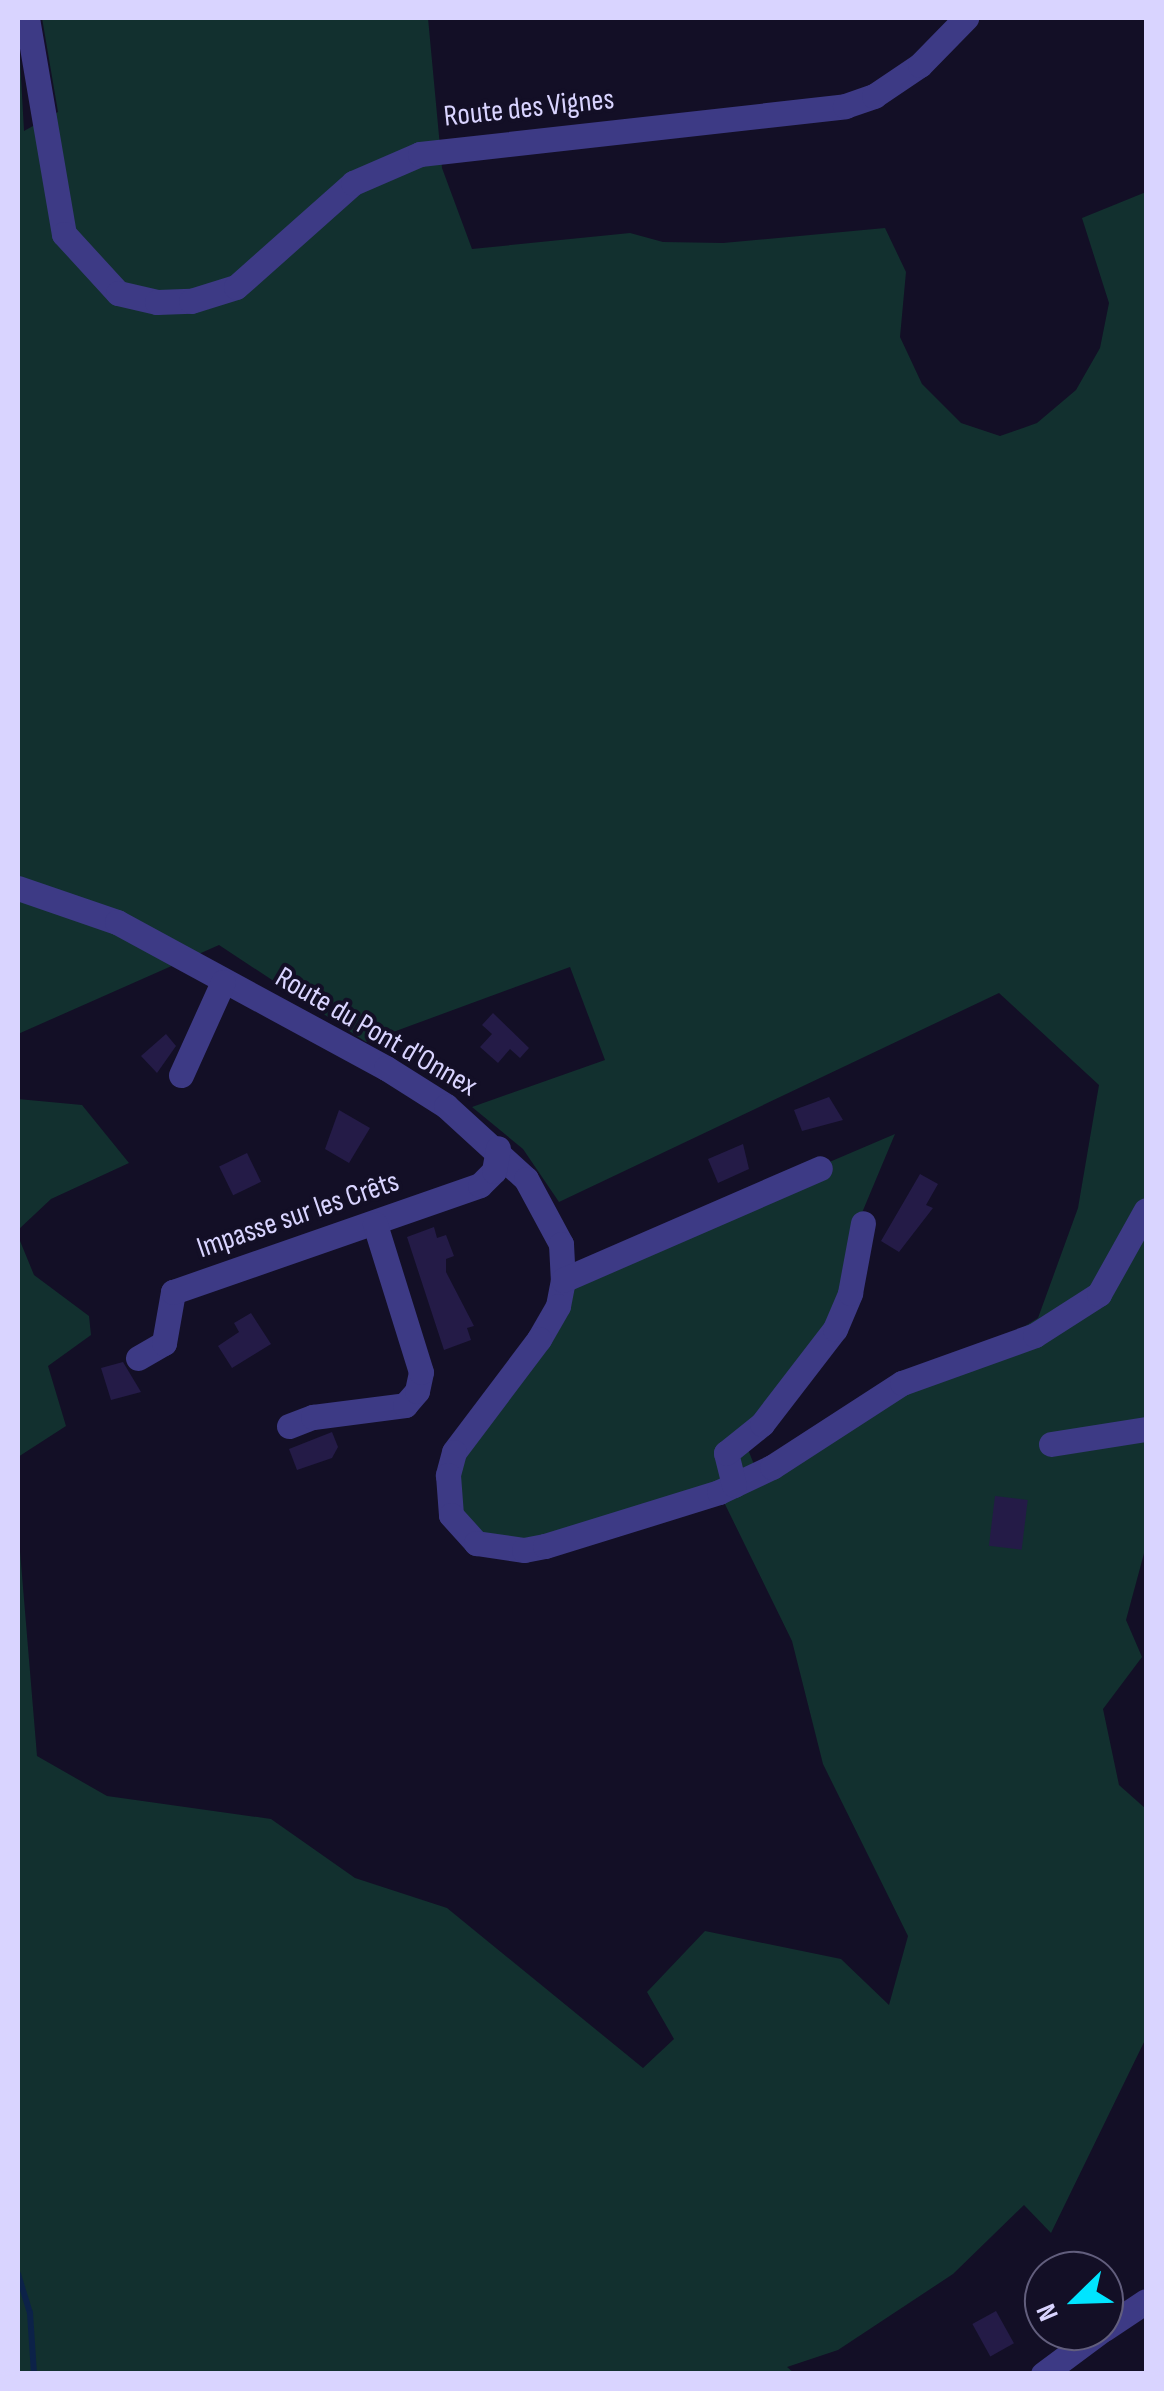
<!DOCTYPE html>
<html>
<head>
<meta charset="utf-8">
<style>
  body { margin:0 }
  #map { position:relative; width:1164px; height:2391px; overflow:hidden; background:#130f26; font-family:"Sofia Sans Condensed",sans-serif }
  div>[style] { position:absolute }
  .green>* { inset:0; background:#12302f }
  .stream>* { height:6px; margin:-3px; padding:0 3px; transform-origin:3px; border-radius:3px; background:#0c2248 }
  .building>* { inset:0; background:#241b47; transform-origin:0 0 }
  .minor>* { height:25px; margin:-12.5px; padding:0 12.5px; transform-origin:12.5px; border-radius:12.5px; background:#3d3a85 }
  span { translate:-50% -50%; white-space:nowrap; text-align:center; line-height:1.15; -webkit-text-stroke:8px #130f26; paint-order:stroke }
  .street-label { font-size:30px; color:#d9d4ff }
  .frame { position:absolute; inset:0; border:20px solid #d9d4ff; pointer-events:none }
  .north { position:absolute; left:1024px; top:2251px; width:100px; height:100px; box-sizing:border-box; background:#130f26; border:2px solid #625e7d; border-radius:50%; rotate:247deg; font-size:28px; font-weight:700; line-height:40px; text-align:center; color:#d9d4ff }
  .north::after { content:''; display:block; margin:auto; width:35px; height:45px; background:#00e5ff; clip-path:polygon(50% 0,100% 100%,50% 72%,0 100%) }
</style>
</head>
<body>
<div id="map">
  <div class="green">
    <div style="clip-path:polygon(42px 18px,428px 18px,442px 168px,472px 249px,630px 233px,663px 242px,723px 243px,885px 228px,906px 272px,900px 337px,922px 384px,961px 423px,1000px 436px,1037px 423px,1076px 390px,1100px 348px,1109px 303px,1082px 218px,1146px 192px,1146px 1546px,1126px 1620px,1142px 1657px,1103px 1709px,1119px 1785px,1146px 1809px,1146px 2038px,1051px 2233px,1024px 2205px,953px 2274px,838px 2350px,787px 2367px,794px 2373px,18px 2373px,18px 1527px,37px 1756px,107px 1796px,271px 1819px,355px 1878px,447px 1908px,643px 2068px,674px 2039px,647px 1992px,705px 1931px,841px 1959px,889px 2005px,908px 1936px,823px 1764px,792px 1641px,719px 1492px,546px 1546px,476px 1543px,448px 1475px,585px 1266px,895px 1134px,851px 1239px,841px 1308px,747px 1447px,757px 1472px,988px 1349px,1038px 1318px,1078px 1208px,1099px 1085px,999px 993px,559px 1202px,523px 1149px,472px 1107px,605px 1060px,570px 967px,366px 1042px,219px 945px,18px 1034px,18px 22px,24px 131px,58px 112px)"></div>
    <div style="clip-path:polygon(18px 1099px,82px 1105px,129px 1163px,51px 1199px,18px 1230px)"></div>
    <div style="clip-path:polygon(18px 1236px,34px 1275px,89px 1316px,91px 1335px,48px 1366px,66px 1426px,18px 1457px)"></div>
  </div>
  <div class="stream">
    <div style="left:18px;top:2274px;width:41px;rotate:72.9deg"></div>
    <div style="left:30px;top:2313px;width:61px;rotate:86.2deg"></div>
  </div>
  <div class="building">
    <div style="clip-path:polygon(493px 1013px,529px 1048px,520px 1058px,510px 1049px,498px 1063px,480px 1047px,492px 1034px,482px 1025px)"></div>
    <div style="clip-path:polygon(166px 1034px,176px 1046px,157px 1073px,141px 1056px)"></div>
    <div style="clip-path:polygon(829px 1097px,843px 1120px,802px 1131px,794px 1110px)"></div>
    <div style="clip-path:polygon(339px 1110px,370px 1128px,349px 1163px,325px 1149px)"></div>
    <div style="clip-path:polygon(743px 1144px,749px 1169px,718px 1183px,708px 1159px)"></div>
    <div style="left:247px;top:1153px;width:32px;height:31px;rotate:64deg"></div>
    <div style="clip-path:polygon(920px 1174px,938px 1184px,926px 1205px,933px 1208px,899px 1252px,881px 1241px)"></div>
    <div style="clip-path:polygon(434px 1227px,437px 1238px,446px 1235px,454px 1256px,446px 1259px,446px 1272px,474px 1326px,467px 1328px,471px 1340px,444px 1350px,407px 1237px)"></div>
    <div style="clip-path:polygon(251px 1313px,271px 1344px,232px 1368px,218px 1346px,239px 1332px,234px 1323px)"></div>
    <div style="clip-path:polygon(123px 1362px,141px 1392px,111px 1400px,101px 1368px)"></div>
    <div style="clip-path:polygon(332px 1432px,338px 1447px,332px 1458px,297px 1470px,289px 1449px)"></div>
    <div style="left:995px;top:1496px;width:33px;height:50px;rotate:7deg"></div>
    <div style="left:996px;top:2311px;width:37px;height:27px;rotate:61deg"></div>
  </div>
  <div class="minor">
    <div style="left:27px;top:18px;width:219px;rotate:80.3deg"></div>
    <div style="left:64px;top:234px;width:80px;rotate:47.5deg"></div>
    <div style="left:118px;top:293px;width:40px;rotate:13deg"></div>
    <div style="left:157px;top:302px;width:34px;rotate:-2deg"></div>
    <div style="left:191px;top:301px;width:47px;rotate:-17.3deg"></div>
    <div style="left:236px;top:287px;width:157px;rotate:-41.6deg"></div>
    <div style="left:353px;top:183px;width:73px;rotate:-23.4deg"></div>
    <div style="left:420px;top:154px;width:428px;rotate:-6.4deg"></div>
    <div style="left:845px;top:106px;width:31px;rotate:-19deg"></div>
    <div style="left:874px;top:96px;width:55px;rotate:-34deg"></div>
    <div style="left:920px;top:65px;width:66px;rotate:-45.6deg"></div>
    <div style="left:18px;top:888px;width:105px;rotate:19deg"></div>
    <div style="left:117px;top:922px;width:306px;rotate:28.5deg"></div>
    <div style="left:386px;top:1068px;width:71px;rotate:32.3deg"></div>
    <div style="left:446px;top:1106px;width:108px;rotate:42.4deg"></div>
    <div style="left:526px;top:1179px;width:74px;rotate:61.7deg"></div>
    <div style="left:561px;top:1244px;width:36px;rotate:87deg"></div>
    <div style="left:563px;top:1280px;width:26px;rotate:101deg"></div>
    <div style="left:558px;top:1306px;width:38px;rotate:120deg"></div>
    <div style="left:539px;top:1339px;width:141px;rotate:127deg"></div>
    <div style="left:454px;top:1452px;width:24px;rotate:105deg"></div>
    <div style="left:448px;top:1475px;width:40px;rotate:85.7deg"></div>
    <div style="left:451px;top:1515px;width:38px;rotate:48deg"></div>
    <div style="left:476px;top:1543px;width:49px;rotate:8.3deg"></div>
    <div style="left:524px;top:1550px;width:21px;rotate:-11deg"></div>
    <div style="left:545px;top:1546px;width:182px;rotate:-17.2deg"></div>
    <div style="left:719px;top:1492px;width:59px;rotate:-25.3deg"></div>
    <div style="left:772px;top:1467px;width:155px;rotate:-32.9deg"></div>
    <div style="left:902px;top:1383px;width:141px;rotate:-19.8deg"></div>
    <div style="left:1035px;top:1335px;width:76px;rotate:-32.6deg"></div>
    <div style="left:1099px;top:1294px;width:96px;rotate:-60.8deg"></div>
    <div style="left:181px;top:1075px;width:102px;rotate:-65.7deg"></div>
    <div style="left:563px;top:1280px;width:280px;rotate:-23.5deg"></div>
    <div style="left:138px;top:1358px;width:30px;rotate:-30deg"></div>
    <div style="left:164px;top:1343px;width:52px;rotate:-80deg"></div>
    <div style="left:173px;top:1292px;width:325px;rotate:-19.2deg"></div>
    <div style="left:480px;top:1185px;width:20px;rotate:-45deg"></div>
    <div style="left:494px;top:1171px;width:23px;rotate:-80deg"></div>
    <div style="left:289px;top:1426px;width:26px;rotate:-21deg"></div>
    <div style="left:313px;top:1417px;width:93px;rotate:-7.4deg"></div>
    <div style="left:405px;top:1405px;width:18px;rotate:-49deg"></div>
    <div style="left:417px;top:1391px;width:19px;rotate:-78deg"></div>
    <div style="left:421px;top:1372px;width:155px;rotate:-107.3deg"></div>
    <div style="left:1051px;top:1444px;width:96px;rotate:-9deg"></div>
    <div style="left:734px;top:1485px;width:33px;rotate:-104deg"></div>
    <div style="left:726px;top:1453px;width:46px;rotate:-38.9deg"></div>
    <div style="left:762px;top:1424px;width:120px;rotate:-52.5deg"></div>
    <div style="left:835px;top:1329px;width:39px;rotate:-67deg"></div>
    <div style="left:850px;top:1293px;width:71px;rotate:-79.5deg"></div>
    <div style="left:1104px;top:2329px;width:50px;rotate:-33.7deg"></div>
    <div style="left:1043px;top:2374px;width:72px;rotate:-36.6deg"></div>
  </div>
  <div class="street-label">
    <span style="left:529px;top:108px;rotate:-6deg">Route des Vignes</span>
    <span style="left:376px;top:1032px;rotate:30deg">Route du Pont d'Onnex</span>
    <span style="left:298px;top:1215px;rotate:-19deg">Impasse sur les Crêts</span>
  </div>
  <div class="frame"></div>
  <div class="north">N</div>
</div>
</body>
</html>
